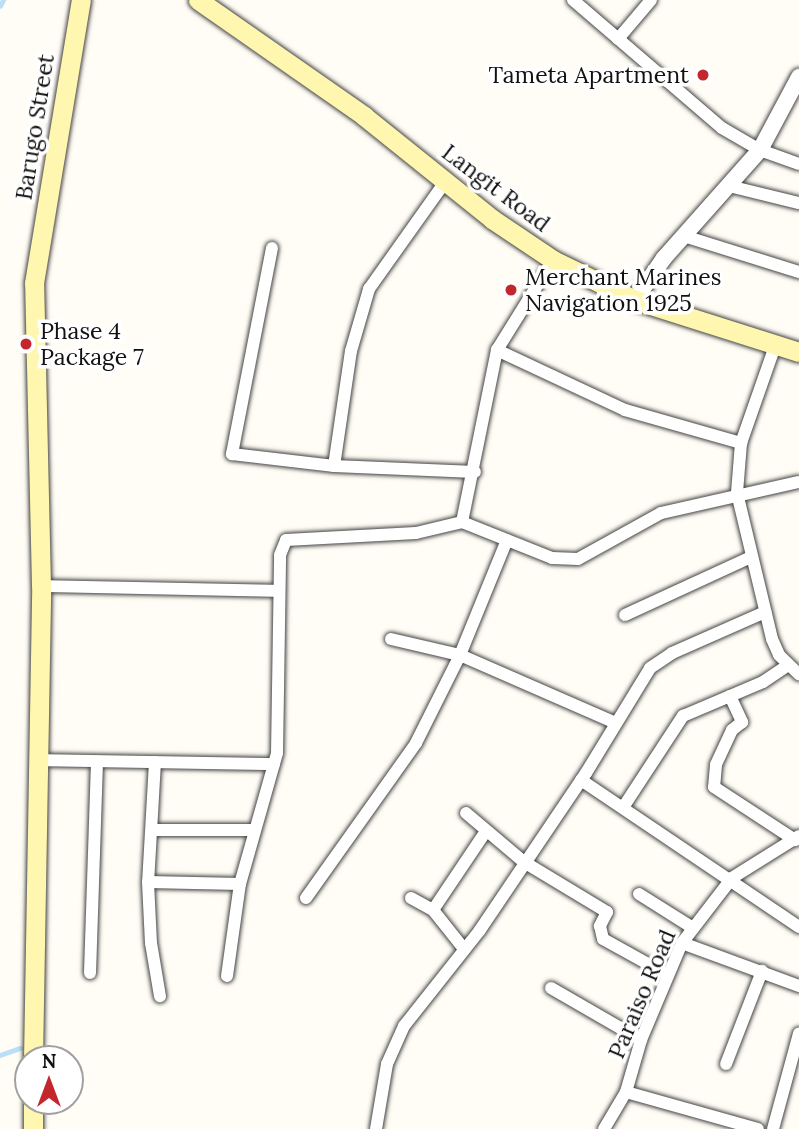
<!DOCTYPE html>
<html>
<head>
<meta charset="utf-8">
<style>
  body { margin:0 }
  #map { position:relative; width:799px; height:1129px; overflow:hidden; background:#fffdf5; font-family:Lora,serif }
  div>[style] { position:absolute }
  .stream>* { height:4.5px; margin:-2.25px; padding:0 2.25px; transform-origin:2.25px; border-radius:2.25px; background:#b9e0f7 }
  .roads { filter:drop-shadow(0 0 2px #444) drop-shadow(0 0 2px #444) }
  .minor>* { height:12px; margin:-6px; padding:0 6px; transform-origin:6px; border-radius:6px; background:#fff }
  .tertiary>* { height:16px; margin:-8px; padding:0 8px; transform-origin:8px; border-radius:8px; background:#fff }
  .secondary>* { height:19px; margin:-9.5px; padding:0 9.5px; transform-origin:9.5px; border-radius:9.5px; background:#fff6b0 }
  .dots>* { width:19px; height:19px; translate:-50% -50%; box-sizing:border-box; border:4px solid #fff; border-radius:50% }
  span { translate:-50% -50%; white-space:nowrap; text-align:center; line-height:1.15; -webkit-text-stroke:7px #fff; paint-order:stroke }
  .poi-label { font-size:23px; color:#111 }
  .right { translate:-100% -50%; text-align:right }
  .left { translate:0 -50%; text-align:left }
  .street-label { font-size:23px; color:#111 }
  .north { position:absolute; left:14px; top:1045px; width:70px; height:70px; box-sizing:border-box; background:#fff; border:2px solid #a0a0a0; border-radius:50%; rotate:0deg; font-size:19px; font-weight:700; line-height:28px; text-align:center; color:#111 }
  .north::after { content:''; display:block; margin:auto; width:24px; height:32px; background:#c4262e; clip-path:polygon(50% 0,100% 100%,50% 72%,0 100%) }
</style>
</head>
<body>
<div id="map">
  <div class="stream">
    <div style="left:0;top:6px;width:7px;rotate:-63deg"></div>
    <div style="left:0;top:1055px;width:21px;rotate:-19deg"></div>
  </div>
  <div class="roads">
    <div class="minor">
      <div style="left:573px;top:0;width:196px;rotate:40.7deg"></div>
      <div style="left:722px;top:128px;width:44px;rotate:30.1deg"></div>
      <div style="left:760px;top:150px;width:41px;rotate:19.7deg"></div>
      <div style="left:618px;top:39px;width:51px;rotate:-49.8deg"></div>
      <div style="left:729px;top:186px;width:72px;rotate:13.7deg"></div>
      <div style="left:684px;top:236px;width:121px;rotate:17.4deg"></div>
      <div style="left:272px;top:248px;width:210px;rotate:101deg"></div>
      <div style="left:232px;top:454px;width:103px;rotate:6.7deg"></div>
      <div style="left:334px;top:466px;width:141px;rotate:2.4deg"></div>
      <div style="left:775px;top:346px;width:103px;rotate:109.3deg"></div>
      <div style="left:741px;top:443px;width:50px;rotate:94.6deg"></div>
      <div style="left:737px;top:493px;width:150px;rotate:76.5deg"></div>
      <div style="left:772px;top:639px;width:17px;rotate:66deg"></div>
      <div style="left:779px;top:655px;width:28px;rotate:44deg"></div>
      <div style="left:497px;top:350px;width:141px;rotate:25.1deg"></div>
      <div style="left:625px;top:410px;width:121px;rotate:15.9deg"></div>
      <div style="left:334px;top:466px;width:116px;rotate:-81.6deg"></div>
      <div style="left:351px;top:351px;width:65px;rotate:-73.8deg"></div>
      <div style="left:369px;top:289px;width:131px;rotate:-54.6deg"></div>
      <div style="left:462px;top:522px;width:176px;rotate:-78.5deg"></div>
      <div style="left:497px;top:350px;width:106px;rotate:-58.1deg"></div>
      <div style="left:41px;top:586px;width:238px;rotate:1.2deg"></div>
      <div style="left:625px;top:615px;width:139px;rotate:-24.7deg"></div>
      <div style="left:391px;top:639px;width:71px;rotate:13.1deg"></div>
      <div style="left:460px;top:655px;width:170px;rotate:23.6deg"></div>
      <div style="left:730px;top:696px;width:29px;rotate:65deg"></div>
      <div style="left:742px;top:722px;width:13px;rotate:141deg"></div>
      <div style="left:732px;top:730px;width:38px;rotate:115deg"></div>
      <div style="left:716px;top:765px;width:22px;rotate:95deg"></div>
      <div style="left:714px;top:787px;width:97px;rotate:33.2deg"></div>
      <div style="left:39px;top:760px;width:235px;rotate:1deg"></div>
      <div style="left:155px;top:762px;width:120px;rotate:93.3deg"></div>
      <div style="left:148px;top:882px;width:61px;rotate:87.2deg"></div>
      <div style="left:151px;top:943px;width:54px;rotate:80.4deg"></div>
      <div style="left:581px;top:780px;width:263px;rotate:34deg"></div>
      <div style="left:624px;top:806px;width:108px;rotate:-56.8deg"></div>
      <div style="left:683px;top:716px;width:87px;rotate:-23deg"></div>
      <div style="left:763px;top:682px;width:30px;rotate:-34deg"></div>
      <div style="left:466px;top:813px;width:76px;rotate:40.2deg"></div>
      <div style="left:524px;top:862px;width:97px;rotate:31.1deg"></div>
      <div style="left:607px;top:912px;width:16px;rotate:117deg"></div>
      <div style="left:600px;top:926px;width:13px;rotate:77deg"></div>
      <div style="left:603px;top:939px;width:74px;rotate:29deg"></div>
      <div style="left:152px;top:830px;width:101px"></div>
      <div style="left:148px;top:882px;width:92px;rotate:1.2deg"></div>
      <div style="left:639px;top:894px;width:64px;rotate:32.2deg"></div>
      <div style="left:306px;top:898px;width:190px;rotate:-54.6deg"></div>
      <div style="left:416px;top:743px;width:98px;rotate:-63.4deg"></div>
      <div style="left:460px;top:655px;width:124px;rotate:-67.8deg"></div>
      <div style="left:411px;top:898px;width:25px;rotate:29deg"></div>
      <div style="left:433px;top:910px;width:50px;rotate:51.5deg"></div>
      <div style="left:433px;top:910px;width:95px;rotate:-56.1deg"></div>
      <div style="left:682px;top:943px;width:125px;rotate:20.2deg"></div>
      <div style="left:90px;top:973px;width:211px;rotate:-88.1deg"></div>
      <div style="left:227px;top:976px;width:93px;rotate:-82deg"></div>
      <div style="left:240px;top:884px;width:136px;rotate:-74.2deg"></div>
      <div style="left:277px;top:753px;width:198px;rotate:-89.1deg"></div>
      <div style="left:280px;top:555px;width:16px;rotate:-68deg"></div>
      <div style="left:286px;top:540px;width:130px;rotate:-3.1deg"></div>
      <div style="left:416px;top:533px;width:47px;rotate:-13.4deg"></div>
      <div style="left:462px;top:522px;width:97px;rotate:21.8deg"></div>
      <div style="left:552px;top:558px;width:26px;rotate:2deg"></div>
      <div style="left:578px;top:559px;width:95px;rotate:-29deg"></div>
      <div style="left:661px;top:513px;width:141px;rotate:-12.7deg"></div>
      <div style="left:551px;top:988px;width:104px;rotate:30deg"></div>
      <div style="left:726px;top:1064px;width:100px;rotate:-68.8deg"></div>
      <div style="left:626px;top:1092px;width:137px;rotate:15.7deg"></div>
      <div style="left:376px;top:1129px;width:66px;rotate:-80.4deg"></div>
      <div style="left:387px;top:1064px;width:42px;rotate:-65.9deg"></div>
      <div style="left:404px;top:1026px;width:122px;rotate:-51.6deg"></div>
      <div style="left:480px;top:930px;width:189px;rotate:-56deg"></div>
      <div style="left:586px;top:773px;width:123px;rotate:-58.6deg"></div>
      <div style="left:650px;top:668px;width:27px;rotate:-34deg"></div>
      <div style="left:672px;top:653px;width:102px;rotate:-23.8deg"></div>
      <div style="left:604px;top:1129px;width:43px;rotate:-59.3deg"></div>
      <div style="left:626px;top:1092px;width:54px;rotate:-73.9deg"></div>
      <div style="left:641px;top:1040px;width:105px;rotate:-67.1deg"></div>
      <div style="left:682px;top:943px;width:82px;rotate:-52.4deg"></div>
      <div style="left:732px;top:878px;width:79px;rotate:-32.1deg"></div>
      <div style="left:773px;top:1129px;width:99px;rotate:-74.8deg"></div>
    </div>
    <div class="tertiary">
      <div style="left:635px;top:300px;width:51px;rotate:-55.4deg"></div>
      <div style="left:664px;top:258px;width:144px;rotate:-48.4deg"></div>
      <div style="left:760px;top:150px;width:83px;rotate:-61.9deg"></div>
    </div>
    <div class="secondary">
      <div style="left:198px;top:0;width:203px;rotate:34.9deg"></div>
      <div style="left:364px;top:116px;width:164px;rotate:38.8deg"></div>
      <div style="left:492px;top:219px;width:73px;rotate:33.9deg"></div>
      <div style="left:553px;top:260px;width:91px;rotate:26deg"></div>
      <div style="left:635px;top:300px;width:172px;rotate:17.6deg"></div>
      <div style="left:33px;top:1059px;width:473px;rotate:-89deg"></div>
      <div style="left:41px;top:586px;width:303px;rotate:-91.3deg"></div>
      <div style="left:34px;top:283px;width:287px;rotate:-80.6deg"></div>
      <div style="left:33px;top:1129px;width:28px;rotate:-90deg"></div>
    </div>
  </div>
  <div class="dots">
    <div style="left:703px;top:75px;background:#c4262e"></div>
    <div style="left:511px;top:290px;background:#c4262e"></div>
    <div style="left:26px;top:344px;background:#c4262e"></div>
  </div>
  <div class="poi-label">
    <span class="right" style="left:689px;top:75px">Tameta Apartment</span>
    <span class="left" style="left:525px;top:290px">Merchant Marines<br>Navigation 1925</span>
    <span class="left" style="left:40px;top:344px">Phase 4<br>Package 7</span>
  </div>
  <div class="street-label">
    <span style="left:35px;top:127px;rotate:-81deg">Barugo Street</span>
    <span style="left:496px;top:188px;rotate:37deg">Langit Road</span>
    <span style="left:642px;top:994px;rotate:-67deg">Paraiso Road</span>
  </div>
  <div class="north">N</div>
</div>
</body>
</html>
